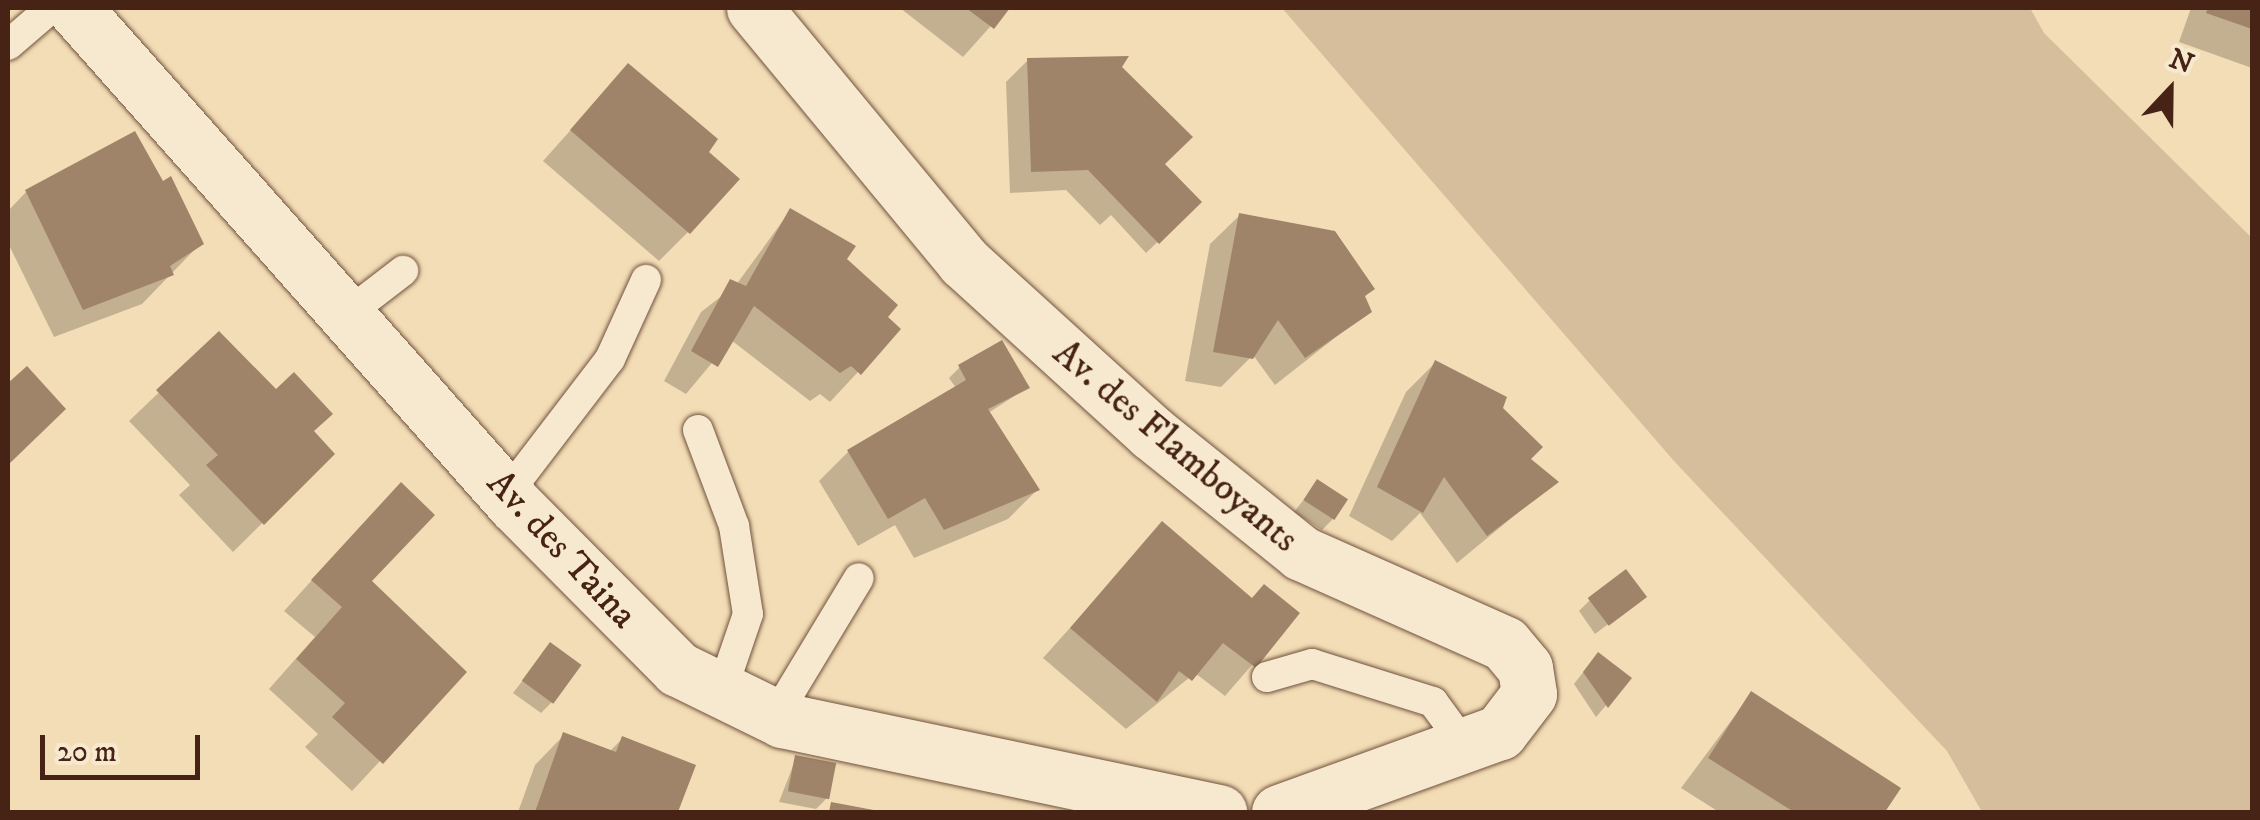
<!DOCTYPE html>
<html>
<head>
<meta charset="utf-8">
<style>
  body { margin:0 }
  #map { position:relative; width:2260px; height:820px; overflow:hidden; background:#f3ddb6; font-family:"IM FELL DW Pica",serif }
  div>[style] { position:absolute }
  .green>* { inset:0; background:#d6bd9b }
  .shadow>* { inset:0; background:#0003 }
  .building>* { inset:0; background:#a08469; transform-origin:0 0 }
  .roads { filter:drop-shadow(0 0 2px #71523d) drop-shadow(0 0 2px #71523d) }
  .lane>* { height:30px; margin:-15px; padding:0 15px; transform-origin:15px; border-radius:15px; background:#f7e9d0 }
  .street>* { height:55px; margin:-27.5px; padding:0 27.5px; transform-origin:27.5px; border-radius:27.5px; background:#f7e9d0 }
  span { translate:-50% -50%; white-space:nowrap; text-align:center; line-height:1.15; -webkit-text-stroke:8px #f7e9d0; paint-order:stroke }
  .street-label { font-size:38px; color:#462315 }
  .frame { position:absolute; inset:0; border:10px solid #462315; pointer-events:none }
  .north { position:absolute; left:2120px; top:40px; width:100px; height:100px; -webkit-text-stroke:8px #f7e9d0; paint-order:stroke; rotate:22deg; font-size:28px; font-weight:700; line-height:40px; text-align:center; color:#462315 }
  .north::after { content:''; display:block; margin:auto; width:35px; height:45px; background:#462315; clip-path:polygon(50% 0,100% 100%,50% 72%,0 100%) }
  .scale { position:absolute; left:40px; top:735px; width:160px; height:45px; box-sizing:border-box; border:5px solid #462315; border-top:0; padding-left:12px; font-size:30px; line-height:35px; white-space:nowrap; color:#462315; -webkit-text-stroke:8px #f7e9d0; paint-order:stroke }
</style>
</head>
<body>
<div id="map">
  <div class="green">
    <div style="clip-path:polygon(1282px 8px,2030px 8px,2044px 33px,2252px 238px,2252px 812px,1982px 812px,1947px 751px,1674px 461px)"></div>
  </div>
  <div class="shadow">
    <div style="clip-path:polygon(900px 8px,1007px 8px,963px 57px)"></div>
    <div style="clip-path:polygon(2191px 8px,2252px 8px,2252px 68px,2179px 42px)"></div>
    <div style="clip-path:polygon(1028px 60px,1119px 67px,1162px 164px,1199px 202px,1146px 253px,1111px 215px,1100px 225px,1066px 190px,1010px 193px,1006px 82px)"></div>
    <div style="clip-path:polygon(628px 66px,706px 153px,688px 232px,659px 261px,543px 161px)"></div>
    <div style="clip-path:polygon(26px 192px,201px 243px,142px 304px,54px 337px,8px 243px,8px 211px)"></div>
    <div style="clip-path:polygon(790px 211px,898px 329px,830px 402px,820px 394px,810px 401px,731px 340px,686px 394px,664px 381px,701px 312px,736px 285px)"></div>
    <div style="clip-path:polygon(1240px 215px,1372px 289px,1363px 298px,1369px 311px,1275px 385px,1253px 355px,1221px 387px,1185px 381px,1210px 244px)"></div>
    <div style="clip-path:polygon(219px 335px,332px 454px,233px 552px,179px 495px,190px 485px,129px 421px)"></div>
    <div style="clip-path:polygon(1435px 363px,1500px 409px,1527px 459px,1555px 482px,1457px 563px,1420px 513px,1392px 541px,1349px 516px,1406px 392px)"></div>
    <div style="clip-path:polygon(960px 367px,1027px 388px,988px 413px,1037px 490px,1008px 519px,914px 558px,895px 525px,858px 546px,819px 481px,848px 452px,956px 388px,949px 378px)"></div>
    <div style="clip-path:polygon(1317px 483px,1333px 519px,1322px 530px,1294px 512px)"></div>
    <div style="clip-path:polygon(372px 514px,369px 581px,463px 672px,352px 791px,305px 747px,318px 734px,269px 689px,315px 637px,284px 611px)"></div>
    <div style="clip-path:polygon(1163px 524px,1251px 600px,1296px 614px,1225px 696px,1195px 673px,1126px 729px,1043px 658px)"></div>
    <div style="clip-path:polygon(1644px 597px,1595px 634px,1579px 611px,1590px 600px)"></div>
    <div style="clip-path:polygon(550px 645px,552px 702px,541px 713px,513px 693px)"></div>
    <div style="clip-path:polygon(1588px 666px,1629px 679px,1596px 717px,1574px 684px)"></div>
    <div style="clip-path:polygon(1751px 694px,1898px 789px,1882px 812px,1719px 812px,1681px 788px)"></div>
    <div style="clip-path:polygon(564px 735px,609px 752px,622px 739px,693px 767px,675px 812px,518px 812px,535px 765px)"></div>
    <div style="clip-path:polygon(796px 758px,827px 798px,816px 809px,779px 802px)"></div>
  </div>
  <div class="building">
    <div style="clip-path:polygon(966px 8px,1010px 8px,994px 29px)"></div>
    <div style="clip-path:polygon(2208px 8px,2252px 8px,2252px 29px,2206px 13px)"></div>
    <div style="clip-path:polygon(1129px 56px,1122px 67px,1193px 137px,1165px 164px,1202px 202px,1159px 244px,1088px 170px,1031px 172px,1027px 58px)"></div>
    <div style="clip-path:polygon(628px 63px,718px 139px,709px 152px,740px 179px,690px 234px,570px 130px)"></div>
    <div style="clip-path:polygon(135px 131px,163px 181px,171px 176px,204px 244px,170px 266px,174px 275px,83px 310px,25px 190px)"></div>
    <div style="clip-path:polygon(790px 208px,856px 246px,847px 259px,898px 305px,888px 317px,901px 329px,861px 375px,851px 366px,840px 373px,754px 306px,718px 367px,691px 351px,730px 279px,746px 286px)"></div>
    <div style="clip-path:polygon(1239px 213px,1335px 231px,1375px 289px,1365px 296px,1372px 312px,1305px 358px,1278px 320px,1253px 359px,1213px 352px)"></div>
    <div style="clip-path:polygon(219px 331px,276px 389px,294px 372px,333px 414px,314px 431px,335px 454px,264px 525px,206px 465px,218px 455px,156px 390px)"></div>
    <div style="clip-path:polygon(1002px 340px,1030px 388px,988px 409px,1040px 490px,944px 530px,925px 498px,888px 519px,847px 450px,966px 380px,958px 365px)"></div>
    <div style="clip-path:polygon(1435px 360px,1507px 397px,1503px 408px,1543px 447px,1531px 459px,1559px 482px,1487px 536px,1444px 477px,1423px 513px,1377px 487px)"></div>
    <div style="clip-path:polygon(27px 366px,66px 409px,8px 465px,8px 383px)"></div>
    <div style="left:1317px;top:479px;width:37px;height:25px;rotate:33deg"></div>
    <div style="clip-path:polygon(401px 482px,435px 515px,372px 581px,467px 672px,383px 764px,332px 717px,345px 703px,296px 659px,342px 607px,311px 580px)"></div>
    <div style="clip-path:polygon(1162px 521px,1252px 598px,1264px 584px,1300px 613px,1256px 668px,1223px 643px,1192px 681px,1179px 671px,1157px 702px,1070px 628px)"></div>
    <div style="left:1626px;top:569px;width:35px;height:48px;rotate:53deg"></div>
    <div style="left:550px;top:642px;width:39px;height:48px;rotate:36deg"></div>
    <div style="clip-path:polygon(1598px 652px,1632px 678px,1608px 708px,1583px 672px)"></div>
    <div style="clip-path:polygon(1751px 691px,1901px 788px,1885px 812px,1794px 812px,1708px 758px)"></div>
    <div style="clip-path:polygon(563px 732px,616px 752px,622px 736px,696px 765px,678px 812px,535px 812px)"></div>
    <div style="left:795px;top:755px;width:42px;height:37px;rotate:11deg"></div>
    <div style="clip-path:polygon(831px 802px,879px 811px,879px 812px,829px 812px)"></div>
  </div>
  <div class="roads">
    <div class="lane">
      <div style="left:8px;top:45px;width:57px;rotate:-40.7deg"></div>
      <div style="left:351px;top:311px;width:66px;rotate:-37.6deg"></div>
      <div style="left:698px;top:430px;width:103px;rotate:69.4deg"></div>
      <div style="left:734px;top:526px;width:89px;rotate:81deg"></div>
      <div style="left:748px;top:614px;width:83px;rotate:108.9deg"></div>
      <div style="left:506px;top:495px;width:171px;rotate:-52.6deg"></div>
      <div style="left:610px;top:359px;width:87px;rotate:-65.5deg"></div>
      <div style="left:1267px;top:677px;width:47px;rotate:-16.1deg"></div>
      <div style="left:1312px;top:664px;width:127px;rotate:17.4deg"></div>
      <div style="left:1433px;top:702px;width:56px;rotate:53.7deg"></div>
      <div style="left:775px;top:717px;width:162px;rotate:-58.9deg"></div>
    </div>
    <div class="street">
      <div style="left:74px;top:8px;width:664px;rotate:48.42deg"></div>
      <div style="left:515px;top:505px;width:231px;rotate:45.2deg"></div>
      <div style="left:678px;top:669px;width:116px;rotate:26.1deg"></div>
      <div style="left:782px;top:720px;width:447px;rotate:11.9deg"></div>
      <div style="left:754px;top:8px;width:330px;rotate:50.4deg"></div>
      <div style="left:964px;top:262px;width:254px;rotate:42.3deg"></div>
      <div style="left:1152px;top:433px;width:191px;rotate:38.8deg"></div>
      <div style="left:1301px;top:553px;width:223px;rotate:24deg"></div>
      <div style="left:1505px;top:644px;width:31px;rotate:50deg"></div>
      <div style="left:1525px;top:668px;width:26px;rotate:81deg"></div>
      <div style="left:1529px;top:694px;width:48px;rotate:127.3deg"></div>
      <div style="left:1500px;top:732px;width:235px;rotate:160.1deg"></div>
    </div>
  </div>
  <div class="street-label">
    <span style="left:1175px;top:447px;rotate:40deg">Av. des Flamboyants</span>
    <span style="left:561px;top:550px;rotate:47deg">Av. des Taina</span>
  </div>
  <div class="frame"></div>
  <div class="north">N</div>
  <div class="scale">20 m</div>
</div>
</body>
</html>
